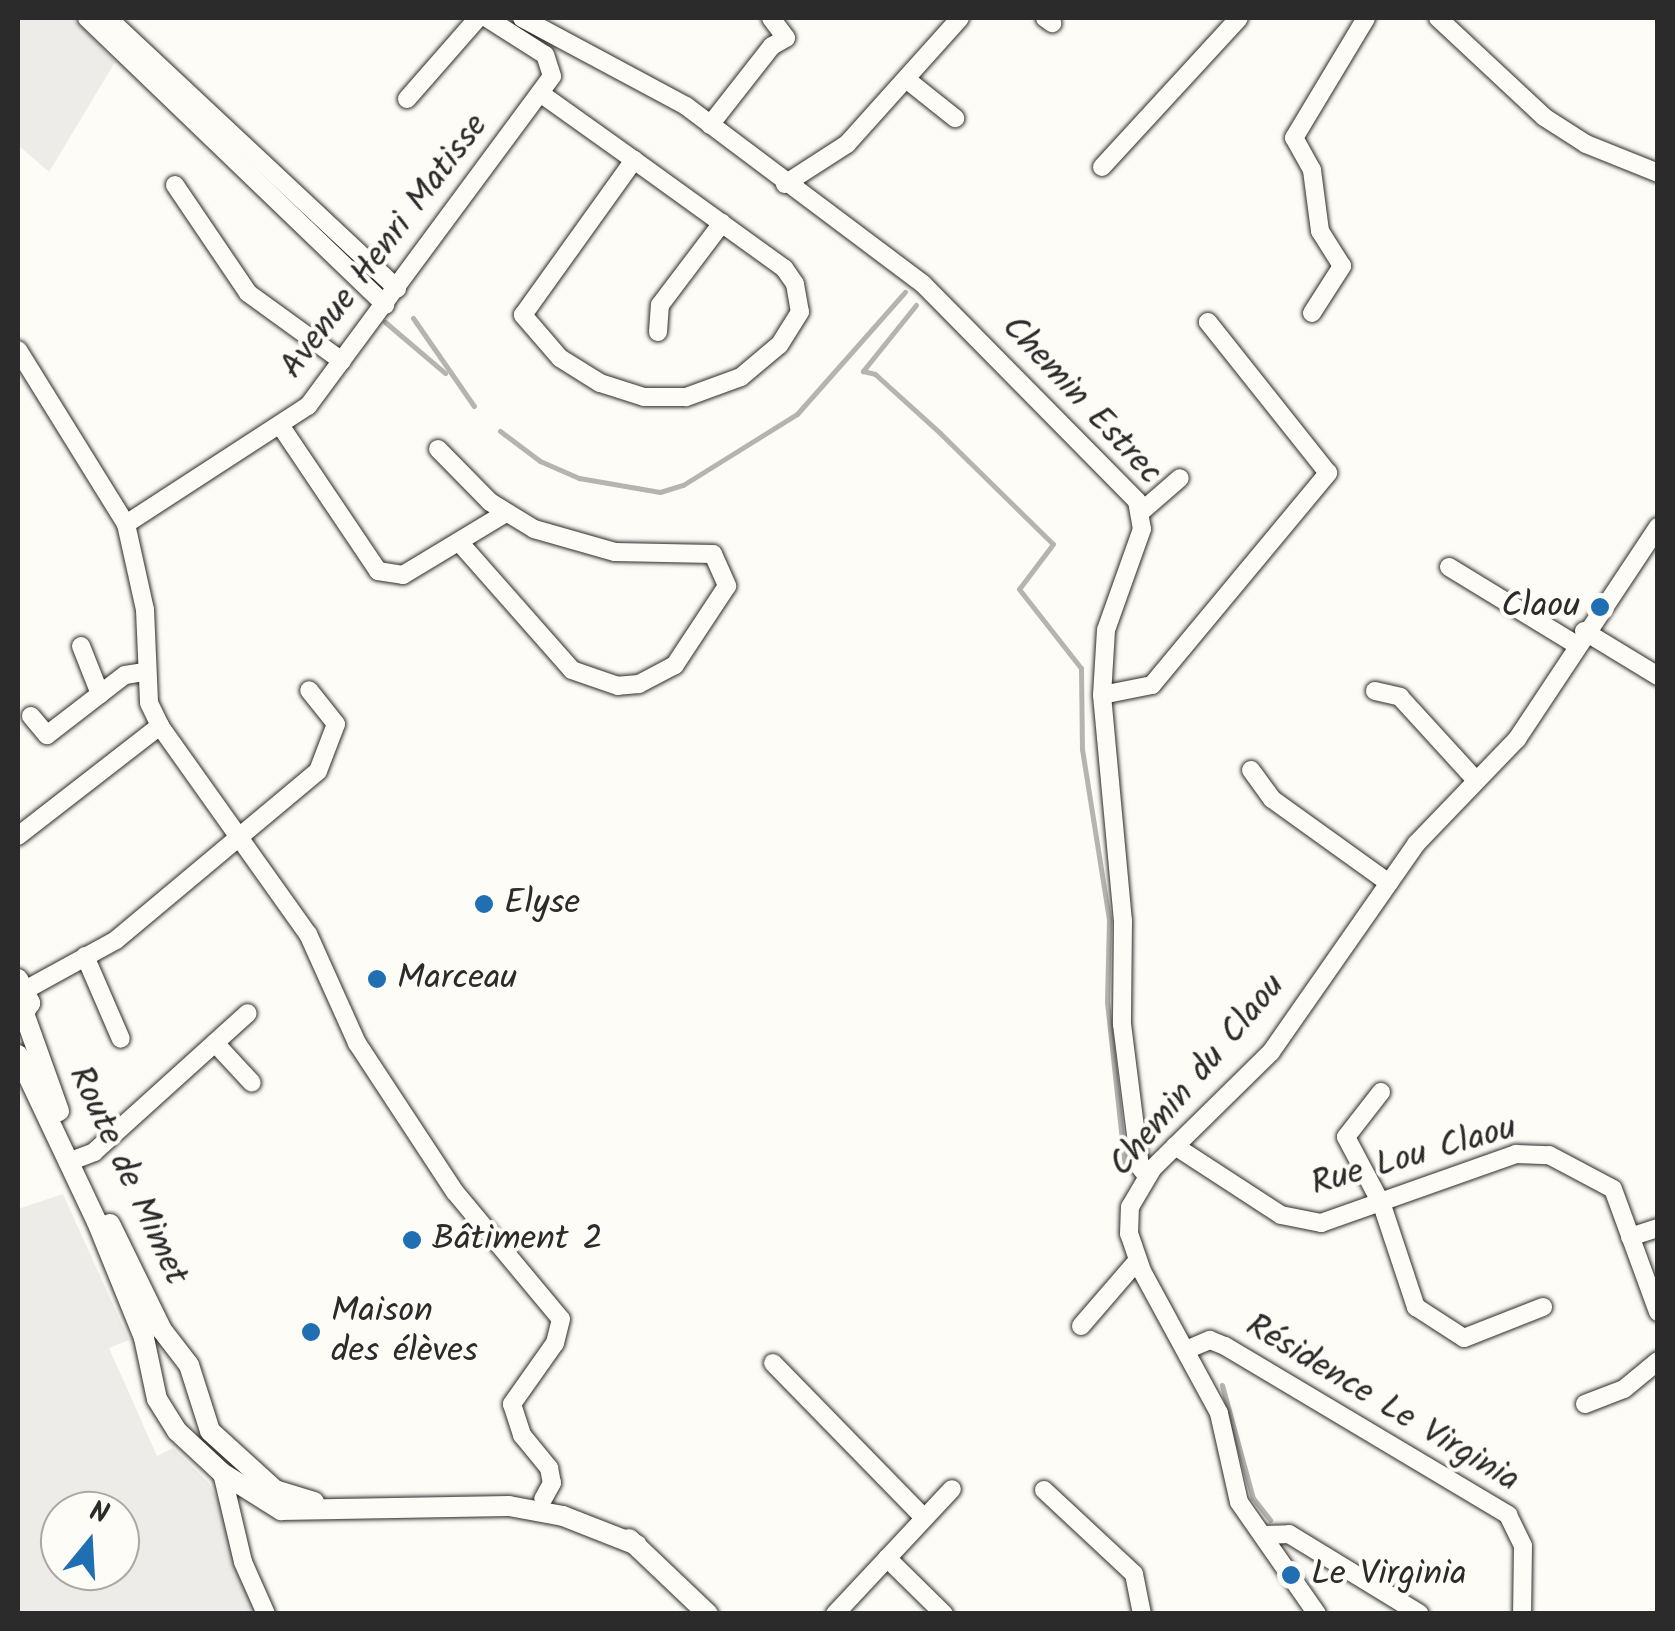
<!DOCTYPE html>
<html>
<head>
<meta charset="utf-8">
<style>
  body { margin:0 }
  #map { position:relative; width:1675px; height:1631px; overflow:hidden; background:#fdfcf7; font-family:Kalam,sans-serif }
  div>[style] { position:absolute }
  .built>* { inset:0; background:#edece8 }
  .stream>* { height:5px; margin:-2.5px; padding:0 2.5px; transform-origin:2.5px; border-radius:2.5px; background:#b5b4b1 }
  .roads { filter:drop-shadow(0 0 2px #2b2b2b) drop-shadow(0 0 2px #2b2b2b) }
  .minor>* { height:18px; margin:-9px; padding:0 9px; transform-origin:9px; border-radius:9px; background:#fdfcf7 }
  .tertiary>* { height:20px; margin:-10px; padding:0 10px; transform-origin:10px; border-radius:10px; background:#fdfcf7 }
  .dots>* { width:28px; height:28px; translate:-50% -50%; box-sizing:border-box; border:5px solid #fdfcf7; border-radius:50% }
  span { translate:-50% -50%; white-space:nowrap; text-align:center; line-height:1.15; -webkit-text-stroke:8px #fdfcf7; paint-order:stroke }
  .street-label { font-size:35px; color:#2b2b2b }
  .poi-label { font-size:35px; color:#2b2b2b }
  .right { translate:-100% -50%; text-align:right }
  .left { translate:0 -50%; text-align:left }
  .frame { position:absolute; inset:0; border:20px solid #2b2b2b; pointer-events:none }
  .north { position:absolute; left:40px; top:1491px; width:100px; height:100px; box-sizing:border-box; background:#fdfcf7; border:2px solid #a9a8a5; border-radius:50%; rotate:18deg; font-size:28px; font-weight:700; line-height:40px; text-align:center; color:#2b2b2b }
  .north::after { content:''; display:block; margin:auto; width:35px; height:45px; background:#1f6fb2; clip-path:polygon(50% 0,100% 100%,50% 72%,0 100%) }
</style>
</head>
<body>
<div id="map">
  <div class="built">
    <div style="clip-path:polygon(18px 18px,73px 18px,115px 62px,49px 172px,18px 145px)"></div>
    <div style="clip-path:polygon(evenodd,63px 1194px,129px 1340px,109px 1348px,157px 1456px,173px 1448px,208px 1482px,223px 1509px,235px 1566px,256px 1613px,18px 1613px,18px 1209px,63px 1194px,60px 1511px,120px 1511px,120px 1571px,60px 1571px,60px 1511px)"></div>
  </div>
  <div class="stream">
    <div style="left:916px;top:305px;width:85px;rotate:128.8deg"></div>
    <div style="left:863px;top:371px;width:12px;rotate:14deg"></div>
    <div style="left:875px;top:374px;width:88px;rotate:42.2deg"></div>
    <div style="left:940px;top:433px;width:158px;rotate:44.5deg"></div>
    <div style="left:1053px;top:544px;width:56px;rotate:127.1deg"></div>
    <div style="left:1019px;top:589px;width:100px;rotate:51.9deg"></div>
    <div style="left:1081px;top:668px;width:81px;rotate:89.3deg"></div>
    <div style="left:1082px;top:749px;width:172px;rotate:81deg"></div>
    <div style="left:1109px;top:919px;width:83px;rotate:91.4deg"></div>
    <div style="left:1107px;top:1002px;width:167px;rotate:83.8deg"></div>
    <div style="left:413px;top:318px;width:107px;rotate:55.3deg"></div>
    <div style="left:385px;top:322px;width:79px;rotate:40.4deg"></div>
    <div style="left:500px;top:431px;width:50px;rotate:36.9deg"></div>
    <div style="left:540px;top:461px;width:43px;rotate:23.6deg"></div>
    <div style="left:579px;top:478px;width:82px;rotate:9.8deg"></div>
    <div style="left:660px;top:492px;width:24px;rotate:-17deg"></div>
    <div style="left:683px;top:485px;width:134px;rotate:-31.9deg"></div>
    <div style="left:797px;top:414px;width:163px;rotate:-48.5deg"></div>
    <div style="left:1222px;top:1385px;width:117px;rotate:74.7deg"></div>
    <div style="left:1253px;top:1498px;width:28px;rotate:52deg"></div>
  </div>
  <div class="roads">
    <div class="minor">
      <div style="left:87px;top:18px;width:414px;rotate:43.9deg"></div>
      <div style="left:108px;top:18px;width:396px;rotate:43.1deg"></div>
      <div style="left:522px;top:18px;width:186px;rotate:28.2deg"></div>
      <div style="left:686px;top:106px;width:296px;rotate:36.9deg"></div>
      <div style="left:923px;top:284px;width:305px;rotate:45.4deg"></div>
      <div style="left:1137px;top:501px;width:28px;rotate:80deg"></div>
      <div style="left:1142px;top:529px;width:107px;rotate:109.6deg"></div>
      <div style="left:1106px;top:630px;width:65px;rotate:93.5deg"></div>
      <div style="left:1102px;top:695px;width:227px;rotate:84.7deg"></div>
      <div style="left:1123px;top:921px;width:103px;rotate:90.6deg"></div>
      <div style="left:1122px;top:1024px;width:144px;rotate:82.8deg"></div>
      <div style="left:1140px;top:1167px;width:11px;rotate:52deg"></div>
      <div style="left:1045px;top:18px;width:9px;rotate:36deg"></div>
      <div style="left:1438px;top:18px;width:145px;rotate:43deg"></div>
      <div style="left:1544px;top:117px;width:50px;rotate:32.7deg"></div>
      <div style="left:1586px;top:144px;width:78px;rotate:21.9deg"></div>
      <div style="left:906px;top:79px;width:63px;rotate:38.5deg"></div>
      <div style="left:540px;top:93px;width:115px;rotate:35.5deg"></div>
      <div style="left:634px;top:160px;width:185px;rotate:35.8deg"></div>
      <div style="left:784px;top:268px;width:19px;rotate:55deg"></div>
      <div style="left:795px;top:284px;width:28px;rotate:80deg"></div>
      <div style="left:800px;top:312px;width:39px;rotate:122deg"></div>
      <div style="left:779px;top:345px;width:50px;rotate:139.9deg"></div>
      <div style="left:741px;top:377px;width:59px;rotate:160deg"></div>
      <div style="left:686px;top:397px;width:42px;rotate:180deg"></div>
      <div style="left:644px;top:397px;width:46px;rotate:-162.3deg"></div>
      <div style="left:600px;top:383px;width:47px;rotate:-148deg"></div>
      <div style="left:560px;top:358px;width:57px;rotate:-130.7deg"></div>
      <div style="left:523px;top:315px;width:191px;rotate:-54.4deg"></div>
      <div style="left:407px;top:99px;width:108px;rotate:-48.8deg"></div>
      <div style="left:710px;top:125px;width:100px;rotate:-51.9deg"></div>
      <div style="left:772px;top:46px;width:16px;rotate:-30deg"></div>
      <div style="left:786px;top:38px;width:25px;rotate:-127deg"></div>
      <div style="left:1102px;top:167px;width:202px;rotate:-47.4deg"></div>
      <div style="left:785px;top:184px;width:74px;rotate:-32.8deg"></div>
      <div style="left:847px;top:144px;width:169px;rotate:-48.1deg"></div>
      <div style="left:175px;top:185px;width:130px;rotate:55.9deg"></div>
      <div style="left:248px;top:293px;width:116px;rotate:35.9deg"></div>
      <div style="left:1312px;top:313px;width:56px;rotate:-57.4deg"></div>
      <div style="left:1342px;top:266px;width:41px;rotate:-122.2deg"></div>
      <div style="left:1320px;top:231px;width:62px;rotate:-97.5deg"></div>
      <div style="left:1312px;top:170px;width:37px;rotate:-119deg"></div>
      <div style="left:1294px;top:138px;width:140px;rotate:-59deg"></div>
      <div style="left:658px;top:332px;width:27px;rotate:-86deg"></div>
      <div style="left:660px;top:305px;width:103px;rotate:-52.9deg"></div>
      <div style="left:18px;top:350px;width:205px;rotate:58.2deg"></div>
      <div style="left:126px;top:524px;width:88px;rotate:77.5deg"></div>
      <div style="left:145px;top:610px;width:93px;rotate:87.5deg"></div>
      <div style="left:149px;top:703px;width:25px;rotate:64deg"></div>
      <div style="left:160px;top:726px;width:255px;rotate:54.6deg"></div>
      <div style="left:308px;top:934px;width:120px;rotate:65.8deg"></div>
      <div style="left:357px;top:1043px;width:178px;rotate:56.7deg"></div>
      <div style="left:455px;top:1192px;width:165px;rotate:50.2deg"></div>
      <div style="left:561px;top:1319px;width:25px;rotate:104deg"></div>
      <div style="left:555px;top:1343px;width:75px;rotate:125.2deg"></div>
      <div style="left:512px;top:1404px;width:33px;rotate:72deg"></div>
      <div style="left:522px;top:1435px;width:43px;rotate:50.7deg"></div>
      <div style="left:549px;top:1468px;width:15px;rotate:79deg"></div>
      <div style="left:552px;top:1483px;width:18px;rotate:119deg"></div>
      <div style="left:280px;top:425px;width:176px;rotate:56.1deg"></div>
      <div style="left:378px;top:571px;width:25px;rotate:9deg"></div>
      <div style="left:403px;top:575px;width:118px;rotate:-31.1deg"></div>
      <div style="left:438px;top:449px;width:74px;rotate:45.5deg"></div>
      <div style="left:490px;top:502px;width:52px;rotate:31.5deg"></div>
      <div style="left:534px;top:529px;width:84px;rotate:15.9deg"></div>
      <div style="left:615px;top:552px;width:98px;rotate:1.2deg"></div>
      <div style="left:713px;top:554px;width:35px;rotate:66deg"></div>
      <div style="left:727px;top:586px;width:95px;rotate:123.4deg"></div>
      <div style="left:675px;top:665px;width:41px;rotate:152.2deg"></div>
      <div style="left:639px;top:684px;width:21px;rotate:175deg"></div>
      <div style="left:618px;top:686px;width:49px;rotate:-160.8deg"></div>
      <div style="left:572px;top:670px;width:171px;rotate:-131.4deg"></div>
      <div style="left:1142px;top:511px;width:50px;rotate:-41deg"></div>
      <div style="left:126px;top:524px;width:217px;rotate:-33deg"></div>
      <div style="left:308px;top:406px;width:410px;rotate:-53.5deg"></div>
      <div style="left:552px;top:76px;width:22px;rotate:-108deg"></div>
      <div style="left:545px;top:55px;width:69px;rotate:-147.5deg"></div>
      <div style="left:1449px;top:567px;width:148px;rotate:31.4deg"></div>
      <div style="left:1584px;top:631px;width:87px;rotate:31.3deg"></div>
      <div style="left:81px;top:646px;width:52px;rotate:68.4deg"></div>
      <div style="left:1375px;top:691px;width:26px;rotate:13deg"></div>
      <div style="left:1400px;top:697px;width:110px;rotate:47.6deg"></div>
      <div style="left:1102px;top:695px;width:51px;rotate:-11.3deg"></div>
      <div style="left:1152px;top:685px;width:276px;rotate:-50.3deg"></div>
      <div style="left:1328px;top:473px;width:193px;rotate:-128.5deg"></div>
      <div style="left:31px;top:716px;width:25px;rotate:50deg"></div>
      <div style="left:47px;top:735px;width:98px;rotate:-37.6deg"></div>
      <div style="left:125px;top:675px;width:20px;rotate:-9deg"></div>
      <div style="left:1251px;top:770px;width:36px;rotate:54deg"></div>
      <div style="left:1272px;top:799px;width:144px;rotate:35.7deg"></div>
      <div style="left:18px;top:836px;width:180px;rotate:-37.8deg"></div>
      <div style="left:85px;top:956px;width:90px;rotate:66.6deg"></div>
      <div style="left:27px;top:989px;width:102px;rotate:-28.8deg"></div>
      <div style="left:116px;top:940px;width:263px;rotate:-39.9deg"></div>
      <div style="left:318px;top:771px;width:50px;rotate:-69deg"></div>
      <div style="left:336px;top:724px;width:43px;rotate:-128.5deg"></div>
      <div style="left:215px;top:1043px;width:54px;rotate:47.2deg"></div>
      <div style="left:1381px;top:1092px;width:57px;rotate:127.9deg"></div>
      <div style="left:1346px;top:1137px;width:77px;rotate:62.1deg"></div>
      <div style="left:1382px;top:1205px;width:108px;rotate:71.6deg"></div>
      <div style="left:1416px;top:1307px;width:57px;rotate:32.9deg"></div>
      <div style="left:1464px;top:1338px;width:85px;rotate:-21.4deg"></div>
      <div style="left:1175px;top:1146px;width:126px;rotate:33.1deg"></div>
      <div style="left:1281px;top:1215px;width:41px;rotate:11.3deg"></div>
      <div style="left:1321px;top:1223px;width:207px;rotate:-19.5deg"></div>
      <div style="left:1516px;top:1154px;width:33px;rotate:2deg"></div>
      <div style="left:1549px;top:1155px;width:72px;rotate:28deg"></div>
      <div style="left:1613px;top:1189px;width:131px;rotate:69.9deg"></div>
      <div style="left:71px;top:1161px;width:25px;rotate:-21deg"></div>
      <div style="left:94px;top:1152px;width:207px;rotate:-42.1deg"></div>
      <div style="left:1630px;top:1237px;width:29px;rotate:-18deg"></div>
      <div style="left:1081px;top:1326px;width:87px;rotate:-49.2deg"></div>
      <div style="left:1186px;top:1350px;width:26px;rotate:-23deg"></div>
      <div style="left:1210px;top:1340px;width:16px;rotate:22deg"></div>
      <div style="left:1225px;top:1346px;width:330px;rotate:30.8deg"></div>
      <div style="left:1508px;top:1515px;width:34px;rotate:64deg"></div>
      <div style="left:1523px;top:1546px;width:68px;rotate:90.8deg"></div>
      <div style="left:773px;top:1363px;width:216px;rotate:45.7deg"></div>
      <div style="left:1585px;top:1404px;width:42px;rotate:-21deg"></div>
      <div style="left:1624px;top:1389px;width:44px;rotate:-39.5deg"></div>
      <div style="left:222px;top:1473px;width:91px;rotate:76.7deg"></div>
      <div style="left:243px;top:1562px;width:57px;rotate:66.1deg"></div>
      <div style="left:1044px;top:1490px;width:123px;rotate:43deg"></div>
      <div style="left:1134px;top:1574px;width:41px;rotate:78.7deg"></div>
      <div style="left:1264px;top:1535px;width:25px;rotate:-2deg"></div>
      <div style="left:1289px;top:1534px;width:153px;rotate:31.4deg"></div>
      <div style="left:887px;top:1558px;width:80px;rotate:44.5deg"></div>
      <div style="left:835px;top:1614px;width:171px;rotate:-46.9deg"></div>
      <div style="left:1317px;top:1614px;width:136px;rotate:-124.9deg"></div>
      <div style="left:1239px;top:1502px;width:91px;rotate:-102.7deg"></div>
      <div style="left:1219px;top:1413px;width:162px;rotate:-118.5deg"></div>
      <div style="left:1142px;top:1271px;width:39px;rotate:-109deg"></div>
      <div style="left:1129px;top:1234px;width:27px;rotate:-88deg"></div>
      <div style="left:1130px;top:1207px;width:45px;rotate:-59.5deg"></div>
      <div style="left:1153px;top:1168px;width:165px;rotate:-44.5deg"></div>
      <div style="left:1271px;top:1052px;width:254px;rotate:-55.1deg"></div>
      <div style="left:1416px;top:844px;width:146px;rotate:-46.1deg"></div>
      <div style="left:1517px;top:739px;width:255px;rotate:-56.4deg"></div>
    </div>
    <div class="tertiary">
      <div style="left:18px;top:979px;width:27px;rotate:63deg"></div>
      <div style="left:30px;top:1003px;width:22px;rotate:122deg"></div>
      <div style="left:25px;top:1016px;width:101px;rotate:70.3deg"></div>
      <div style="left:18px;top:1055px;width:185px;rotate:64.7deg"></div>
      <div style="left:97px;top:1222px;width:125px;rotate:67.9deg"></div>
      <div style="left:144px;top:1338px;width:62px;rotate:78deg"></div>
      <div style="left:157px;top:1399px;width:38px;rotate:58deg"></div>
      <div style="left:177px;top:1431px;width:62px;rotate:43deg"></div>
      <div style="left:222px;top:1473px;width:70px;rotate:32.1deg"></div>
      <div style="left:281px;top:1510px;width:228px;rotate:-1deg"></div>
      <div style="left:509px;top:1506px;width:55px;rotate:10.5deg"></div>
      <div style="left:563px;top:1516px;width:79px;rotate:21.4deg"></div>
      <div style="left:110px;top:1224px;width:118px;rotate:63.9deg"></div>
      <div style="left:162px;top:1330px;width:44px;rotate:52.4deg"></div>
      <div style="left:189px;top:1365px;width:69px;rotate:72.3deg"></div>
      <div style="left:210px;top:1431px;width:88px;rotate:42.2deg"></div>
      <div style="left:275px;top:1490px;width:41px;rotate:17.1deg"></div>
      <div style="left:629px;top:1539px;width:109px;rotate:43.5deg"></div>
    </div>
  </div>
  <div class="dots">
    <div style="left:1600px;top:607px;background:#1f6fb2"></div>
    <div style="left:484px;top:904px;background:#1f6fb2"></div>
    <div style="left:377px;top:979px;background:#1f6fb2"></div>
    <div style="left:412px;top:1240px;background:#1f6fb2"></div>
    <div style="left:311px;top:1332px;background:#1f6fb2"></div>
    <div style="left:1291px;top:1575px;background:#1f6fb2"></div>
  </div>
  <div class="street-label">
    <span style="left:385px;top:247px;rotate:-53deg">Avenue Henri Matisse</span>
    <span style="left:1081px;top:401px;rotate:47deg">Chemin Estrec</span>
    <span style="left:1198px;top:1076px;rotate:-50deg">Chemin du Claou</span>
    <span style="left:1414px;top:1157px;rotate:-16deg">Rue Lou Claou</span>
    <span style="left:127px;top:1176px;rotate:65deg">Route de Mimet</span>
    <span style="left:1382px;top:1404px;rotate:31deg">Résidence Le Virginia</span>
  </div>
  <div class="poi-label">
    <span class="right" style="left:1580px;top:607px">Claou</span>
    <span class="left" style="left:504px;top:904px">Elyse</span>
    <span class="left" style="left:397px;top:979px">Marceau</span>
    <span class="left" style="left:432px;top:1240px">Bâtiment 2</span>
    <span class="left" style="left:331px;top:1332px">Maison<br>des élèves</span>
    <span class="left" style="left:1311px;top:1575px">Le Virginia</span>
  </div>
  <div class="frame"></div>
  <div class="north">N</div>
</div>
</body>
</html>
